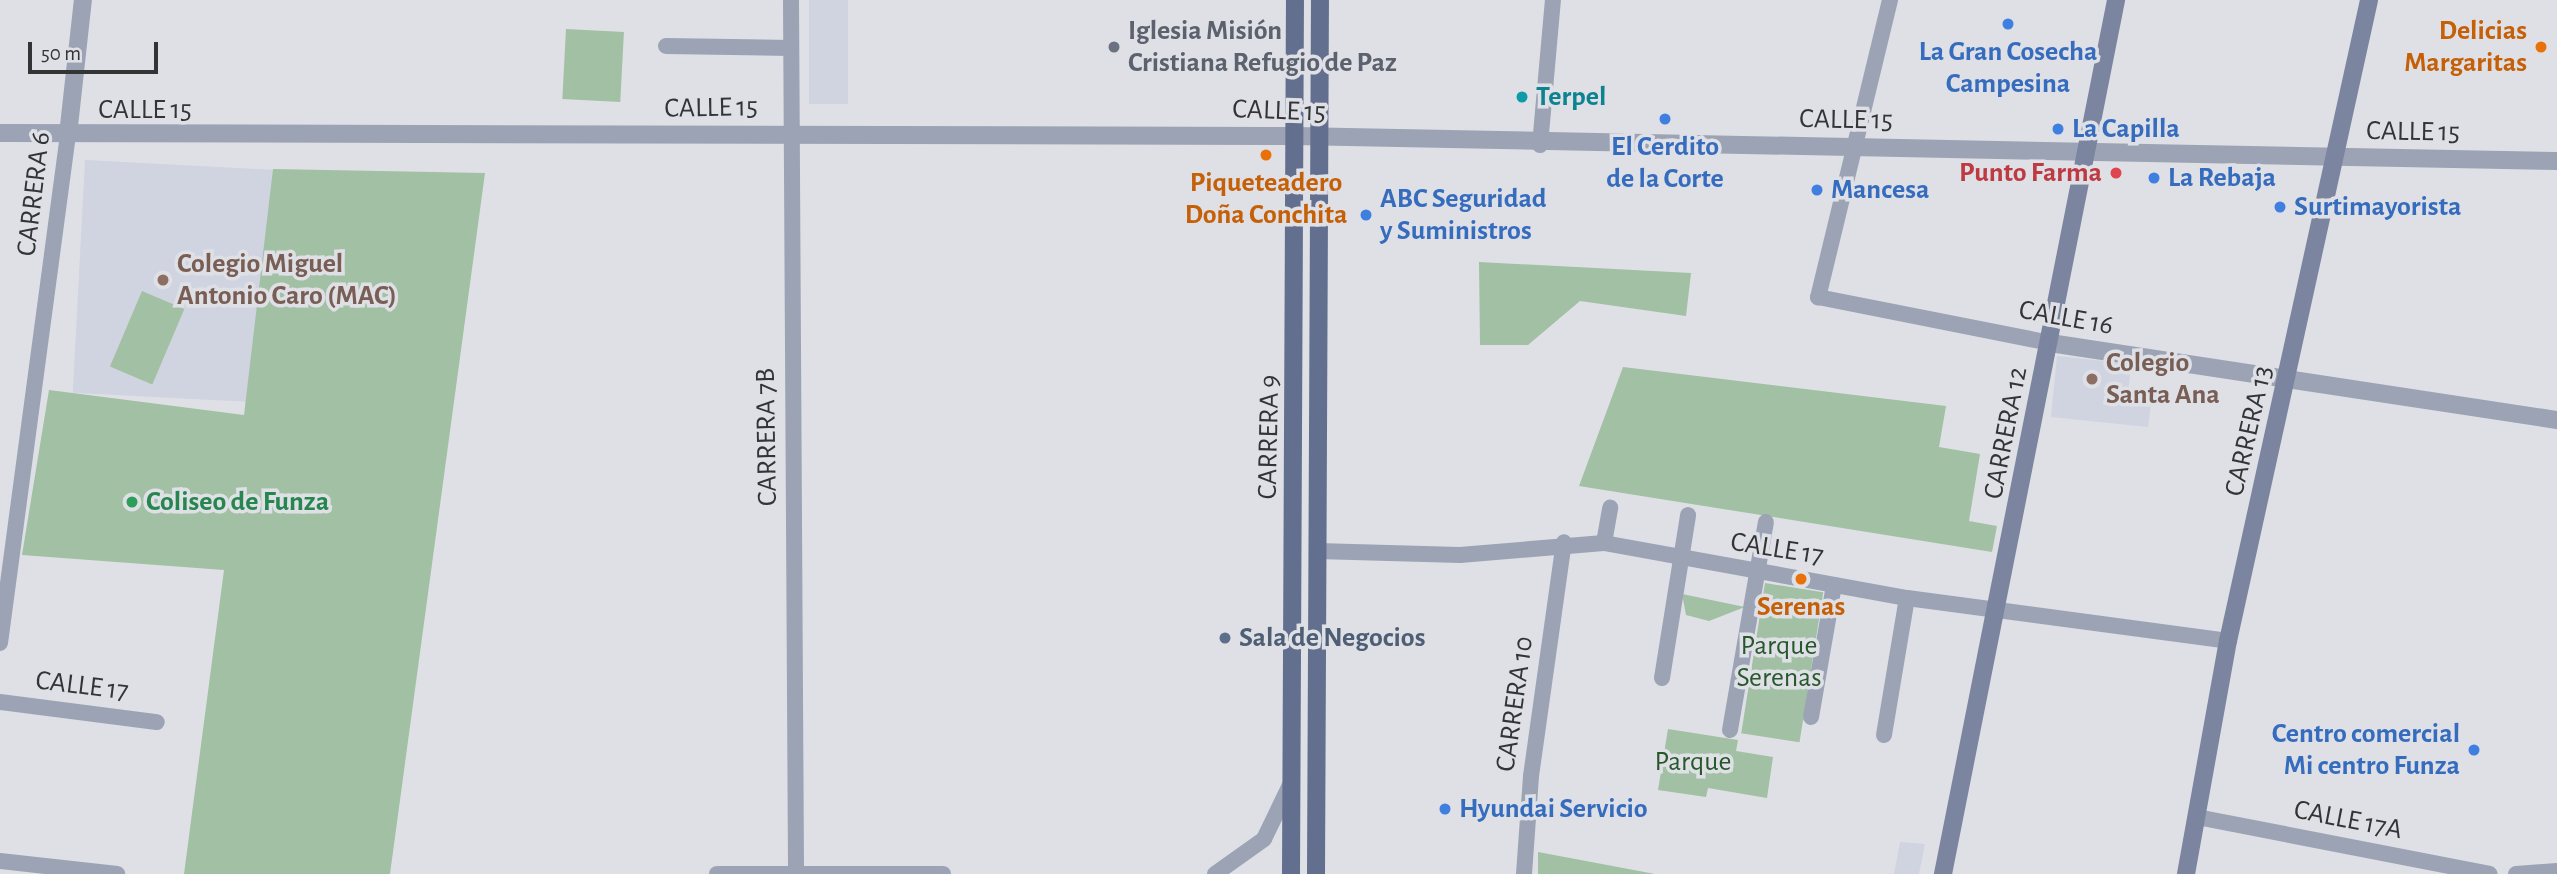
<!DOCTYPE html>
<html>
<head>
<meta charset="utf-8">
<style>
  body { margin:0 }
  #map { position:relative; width:2557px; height:874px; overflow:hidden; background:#dee0e6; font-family:"Alegreya Sans",sans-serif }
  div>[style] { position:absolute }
  .built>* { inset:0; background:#d0d3e0; transform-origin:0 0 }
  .green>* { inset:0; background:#a2c0a3; transform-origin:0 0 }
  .minor>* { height:16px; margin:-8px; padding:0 8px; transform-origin:8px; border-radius:8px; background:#9ca3b5 }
  .tertiary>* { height:18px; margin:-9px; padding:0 9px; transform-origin:9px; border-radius:9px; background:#9ca3b5 }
  .secondary>* { height:18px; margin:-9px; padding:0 9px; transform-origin:9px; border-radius:9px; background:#7b859f }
  .primary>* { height:18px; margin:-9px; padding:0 9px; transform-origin:9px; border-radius:9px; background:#636f8e }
  .dots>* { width:19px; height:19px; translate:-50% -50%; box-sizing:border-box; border:4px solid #dee0e6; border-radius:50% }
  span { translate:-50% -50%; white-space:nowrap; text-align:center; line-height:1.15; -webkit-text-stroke:7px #dee0e6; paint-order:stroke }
  .worship-label { font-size:28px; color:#5b616d; font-weight:700 }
  .left { translate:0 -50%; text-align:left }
  .food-label { font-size:28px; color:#c56008; font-weight:700 }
  .right { translate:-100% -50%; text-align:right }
  .shop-label { font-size:28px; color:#366cbe; font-weight:700 }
  .culture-label { font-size:28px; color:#0d838f; font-weight:700 }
  .street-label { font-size:28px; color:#333436 }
  .health-label { font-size:28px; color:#be3a42; font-weight:700 }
  .education-label { font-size:28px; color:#785e54; font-weight:700 }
  .leisure-label { font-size:28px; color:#27864d; font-weight:700 }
  .service-label { font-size:28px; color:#4e5e75; font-weight:700 }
  .park-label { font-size:28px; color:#26582c }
  .scale { position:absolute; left:28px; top:42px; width:130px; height:32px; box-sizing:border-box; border:4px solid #333436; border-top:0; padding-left:9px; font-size:21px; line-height:24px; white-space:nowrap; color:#333436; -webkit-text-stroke:5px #dee0e6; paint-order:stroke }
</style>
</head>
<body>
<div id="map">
  <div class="built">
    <div style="left:809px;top:0;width:39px;height:104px"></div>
    <div style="left:85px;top:160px;width:188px;height:233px;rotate:3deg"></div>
    <div style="clip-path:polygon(2057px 356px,2131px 364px,2128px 394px,2152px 396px,2148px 427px,2051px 417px)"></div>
    <div style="clip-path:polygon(1900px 842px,1925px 844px,1919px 874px,1894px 874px)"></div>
  </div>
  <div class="green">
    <div style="left:566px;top:29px;width:58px;height:70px;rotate:3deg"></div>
    <div style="clip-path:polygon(273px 169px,485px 173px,390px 874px,184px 874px,224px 570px,22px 555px,49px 390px,244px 415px)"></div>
    <div style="clip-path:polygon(1479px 262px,1691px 273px,1686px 316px,1580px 301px,1528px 345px,1480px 345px)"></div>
    <div style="left:142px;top:291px;width:46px;height:82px;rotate:23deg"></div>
    <div style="clip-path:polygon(1623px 367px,1946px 406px,1939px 447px,1980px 454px,1969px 521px,1997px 526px,1992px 552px,1579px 486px)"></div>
    <div style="left:1765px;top:583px;width:59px;height:152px;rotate:9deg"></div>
    <div style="clip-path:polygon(1682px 594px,1745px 607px,1709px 621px,1686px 615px)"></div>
    <div style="clip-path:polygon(1668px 729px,1738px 740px,1736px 751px,1773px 757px,1767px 798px,1708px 788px,1706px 797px,1658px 790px)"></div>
    <div style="clip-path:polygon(1538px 852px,1655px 874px,1538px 874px)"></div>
  </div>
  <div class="minor">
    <div style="left:791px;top:0;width:874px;rotate:89.67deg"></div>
    <div style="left:1890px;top:0;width:306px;rotate:103.6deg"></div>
    <div style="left:1818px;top:297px;width:237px;rotate:11.2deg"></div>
    <div style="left:666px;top:46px;width:125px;rotate:0.9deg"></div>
    <div style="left:1540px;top:145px;width:146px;rotate:-84.9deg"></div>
    <div style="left:1604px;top:543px;width:36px;rotate:-80deg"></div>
    <div style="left:1317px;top:551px;width:143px;rotate:1.6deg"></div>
    <div style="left:1460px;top:555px;width:144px;rotate:-4.8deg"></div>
    <div style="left:1604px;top:543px;width:308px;rotate:10.3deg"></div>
    <div style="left:1907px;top:598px;width:324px;rotate:7.6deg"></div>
    <div style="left:0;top:643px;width:513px;rotate:-82.38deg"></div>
    <div style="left:1662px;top:678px;width:165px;rotate:-80.9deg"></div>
    <div style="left:0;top:702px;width:158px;rotate:7.3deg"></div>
    <div style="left:1811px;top:717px;width:134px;rotate:-80.1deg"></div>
    <div style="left:1730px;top:730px;width:211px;rotate:-80.2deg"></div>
    <div style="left:1884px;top:735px;width:139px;rotate:-80.5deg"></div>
    <div style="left:2197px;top:817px;width:298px;rotate:11deg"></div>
    <div style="left:0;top:861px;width:118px;rotate:6.3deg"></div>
    <div style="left:717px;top:874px;width:226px"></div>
    <div style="left:1215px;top:874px;width:60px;rotate:-35.5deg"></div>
    <div style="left:1264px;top:839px;width:60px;rotate:-64.3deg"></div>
    <div style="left:1524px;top:874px;width:98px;rotate:-85.9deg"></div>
    <div style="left:1531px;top:776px;width:236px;rotate:-82deg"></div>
    <div style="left:2516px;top:874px;width:41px;rotate:-4.2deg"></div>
  </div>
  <div class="tertiary">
    <div style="left:0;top:133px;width:1296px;rotate:0.13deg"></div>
    <div style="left:1296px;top:136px;width:1261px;rotate:1.14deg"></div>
    <div style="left:68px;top:135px;width:136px;rotate:-83.7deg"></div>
    <div style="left:2050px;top:343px;width:513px;rotate:8.64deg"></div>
  </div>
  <div class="secondary">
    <div style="left:1943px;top:874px;width:891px;rotate:-78.8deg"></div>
    <div style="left:2186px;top:874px;width:237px;rotate:-79.8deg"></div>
    <div style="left:2228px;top:641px;width:656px;rotate:-77.59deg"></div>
  </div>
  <div class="primary">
    <div style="left:1291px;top:874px;width:874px;rotate:-89.74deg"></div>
    <div style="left:1316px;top:874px;width:874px;rotate:-89.74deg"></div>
  </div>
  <div class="dots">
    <div style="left:2008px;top:24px;background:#3f7fe0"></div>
    <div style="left:1114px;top:47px;background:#6b7280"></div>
    <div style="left:2541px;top:47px;background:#e8710a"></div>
    <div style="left:1522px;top:97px;background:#0f9aa8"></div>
    <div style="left:1665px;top:119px;background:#3f7fe0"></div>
    <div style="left:2058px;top:129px;background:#3f7fe0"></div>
    <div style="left:1266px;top:155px;background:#e8710a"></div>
    <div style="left:2116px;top:173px;background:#e0444e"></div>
    <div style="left:2154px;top:178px;background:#3f7fe0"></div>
    <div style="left:1817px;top:190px;background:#3f7fe0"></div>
    <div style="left:2280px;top:207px;background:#3f7fe0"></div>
    <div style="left:1366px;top:215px;background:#3f7fe0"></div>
    <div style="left:163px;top:280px;background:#8d6e63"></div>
    <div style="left:2092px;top:379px;background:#8d6e63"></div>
    <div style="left:132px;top:502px;background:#2e9e5b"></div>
    <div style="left:1801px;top:579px;background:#e8710a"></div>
    <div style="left:1225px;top:638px;background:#5c6f8a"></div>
    <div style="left:2474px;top:750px;background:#3f7fe0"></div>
    <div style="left:1445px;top:809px;background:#3f7fe0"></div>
  </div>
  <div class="worship-label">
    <span class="left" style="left:1128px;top:47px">Iglesia Misión<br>Cristiana Refugio de Paz</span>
  </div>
  <div class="food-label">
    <span class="right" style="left:2527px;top:47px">Delicias<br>Margaritas</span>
    <span style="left:1266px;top:199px">Piqueteadero<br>Doña Conchita</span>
    <span style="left:1801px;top:607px">Serenas</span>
  </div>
  <div class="shop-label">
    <span style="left:2008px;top:68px">La Gran Cosecha<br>Campesina</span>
    <span class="left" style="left:2072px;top:129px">La Capilla</span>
    <span style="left:1665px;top:163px">El Cerdito<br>de la Corte</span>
    <span class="left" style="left:2168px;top:178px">La Rebaja</span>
    <span class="left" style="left:1831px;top:190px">Mancesa</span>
    <span class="left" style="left:1380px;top:215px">ABC Seguridad<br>y Suministros</span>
    <span class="left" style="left:2294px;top:207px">Surtimayorista</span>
    <span class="right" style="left:2460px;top:750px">Centro comercial<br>Mi centro Funza</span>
    <span class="left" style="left:1459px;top:809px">Hyundai Servicio</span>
  </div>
  <div class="culture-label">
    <span class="left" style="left:1536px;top:97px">Terpel</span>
  </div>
  <div class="street-label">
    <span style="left:711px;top:108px;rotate:-1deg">CALLE 15</span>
    <span style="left:145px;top:110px">CALLE 15</span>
    <span style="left:1279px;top:111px;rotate:2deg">CALLE 15</span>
    <span style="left:1846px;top:120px;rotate:1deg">CALLE 15</span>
    <span style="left:2413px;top:132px;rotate:1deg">CALLE 15</span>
    <span style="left:34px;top:194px;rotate:-83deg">CARRERA 6</span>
    <span style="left:2066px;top:318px;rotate:10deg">CALLE 16</span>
    <span style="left:2249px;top:431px;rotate:-77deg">CARRERA 13</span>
    <span style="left:2006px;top:433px;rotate:-79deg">CARRERA 12</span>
    <span style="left:767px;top:437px;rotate:-91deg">CARRERA 7B</span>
    <span style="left:1269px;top:437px;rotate:-89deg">CARRERA 9</span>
    <span style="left:1777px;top:549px;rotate:9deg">CALLE 17</span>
    <span style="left:82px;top:686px;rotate:7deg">CALLE 17</span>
    <span style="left:1515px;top:704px;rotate:-82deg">CARRERA 10</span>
    <span style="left:2348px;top:820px;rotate:11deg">CALLE 17A</span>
  </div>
  <div class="health-label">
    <span class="right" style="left:2102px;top:173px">Punto Farma</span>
  </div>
  <div class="education-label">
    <span class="left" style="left:177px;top:280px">Colegio Miguel<br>Antonio Caro (MAC)</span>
    <span class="left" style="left:2106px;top:379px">Colegio<br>Santa Ana</span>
  </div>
  <div class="leisure-label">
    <span class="left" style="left:146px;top:502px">Coliseo de Funza</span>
  </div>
  <div class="service-label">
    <span class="left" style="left:1239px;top:638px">Sala de Negocios</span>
  </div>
  <div class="park-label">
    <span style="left:1779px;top:662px">Parque<br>Serenas</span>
    <span style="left:1693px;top:762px">Parque</span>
  </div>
  <div class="scale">50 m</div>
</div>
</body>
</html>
